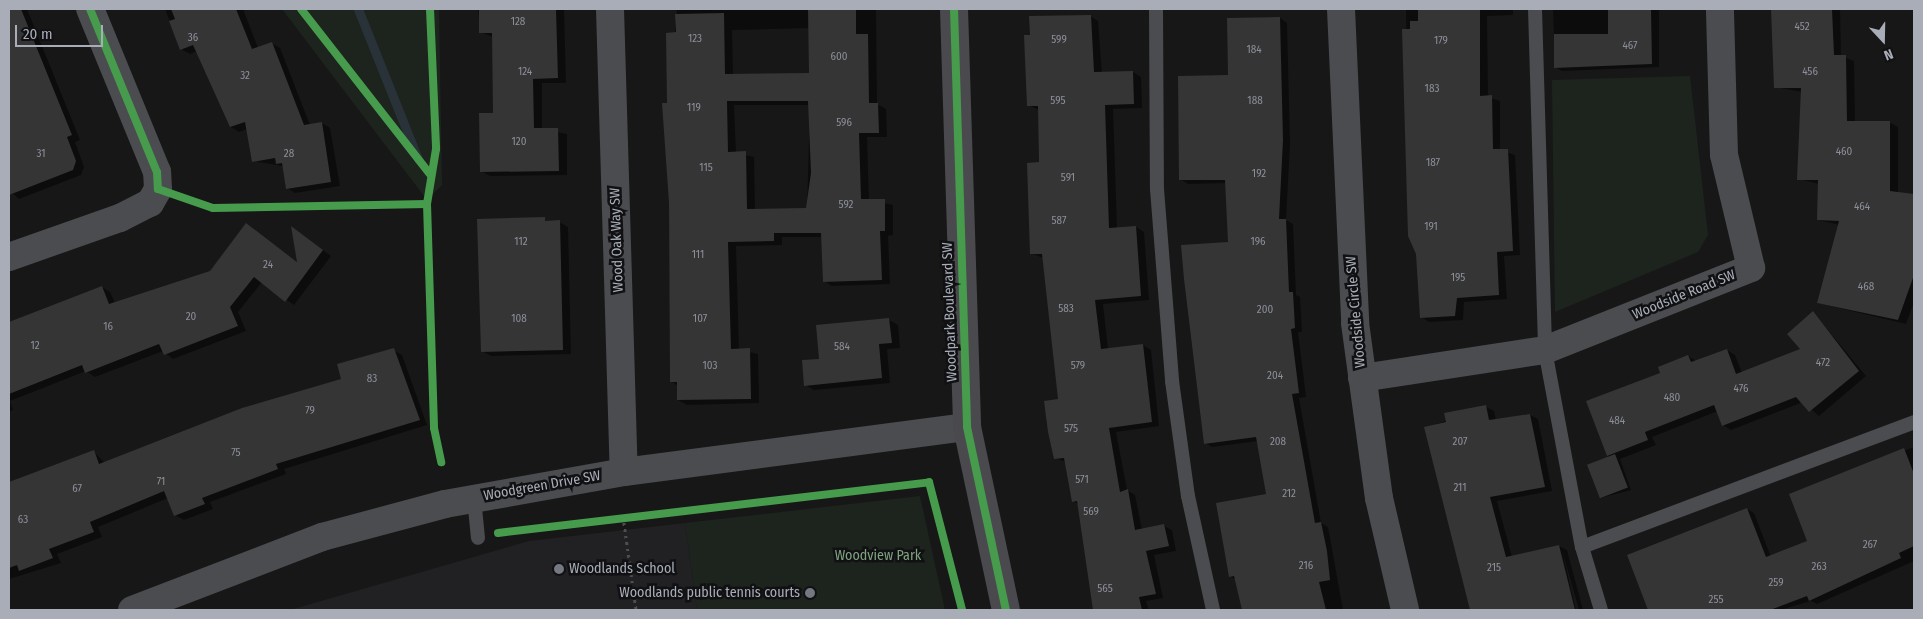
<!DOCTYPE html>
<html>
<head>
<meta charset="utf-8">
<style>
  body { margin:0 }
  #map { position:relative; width:1923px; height:619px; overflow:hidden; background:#171717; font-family:"Fira Sans Condensed",sans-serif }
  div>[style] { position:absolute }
  .built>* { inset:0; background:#212123 }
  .green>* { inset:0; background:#1d241e }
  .shadow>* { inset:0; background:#0007 }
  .stream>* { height:9px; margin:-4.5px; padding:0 4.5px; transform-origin:4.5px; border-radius:4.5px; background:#2a3239 }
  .building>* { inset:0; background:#353536; transform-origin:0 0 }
  .path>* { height:3px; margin-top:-1.5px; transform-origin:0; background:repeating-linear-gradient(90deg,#4d4e52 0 2.5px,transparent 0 6.5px) }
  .lane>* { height:14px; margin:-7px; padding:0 7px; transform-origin:7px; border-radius:7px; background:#4b4c50 }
  .street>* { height:28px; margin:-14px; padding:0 14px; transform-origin:14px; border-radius:14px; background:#4b4c50 }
  .secondary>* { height:28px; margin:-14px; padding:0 14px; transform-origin:14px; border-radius:14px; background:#4a4a4e }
  .cycleway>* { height:8px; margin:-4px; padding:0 4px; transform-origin:4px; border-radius:4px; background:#469c4c }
  .dots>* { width:14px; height:14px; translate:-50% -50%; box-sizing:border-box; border:2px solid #111113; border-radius:50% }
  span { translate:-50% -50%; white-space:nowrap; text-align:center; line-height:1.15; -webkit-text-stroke:5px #111113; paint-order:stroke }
  .number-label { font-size:11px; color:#8b8f98 }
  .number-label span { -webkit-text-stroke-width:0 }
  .street-label { font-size:14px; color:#a8adb8 }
  .park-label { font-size:14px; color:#7fa381 }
  .poi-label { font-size:14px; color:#a8adb8 }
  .left { translate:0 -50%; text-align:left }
  .right { translate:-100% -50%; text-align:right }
  .frame { position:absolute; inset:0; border:10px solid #a8adb8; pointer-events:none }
  .north { position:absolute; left:1858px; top:15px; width:50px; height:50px; -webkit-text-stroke:4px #111113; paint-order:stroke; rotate:159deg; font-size:14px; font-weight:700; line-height:20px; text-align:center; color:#a8adb8 }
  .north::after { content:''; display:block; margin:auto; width:18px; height:22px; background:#a8adb8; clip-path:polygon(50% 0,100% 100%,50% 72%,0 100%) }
  .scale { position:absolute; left:15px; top:25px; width:88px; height:22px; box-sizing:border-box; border:2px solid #a8adb8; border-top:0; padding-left:6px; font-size:15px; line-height:18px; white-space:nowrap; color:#a8adb8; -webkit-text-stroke:4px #111113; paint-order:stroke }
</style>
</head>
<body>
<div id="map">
  <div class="built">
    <div style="clip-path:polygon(685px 523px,697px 610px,290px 610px,529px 541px)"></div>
  </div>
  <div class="green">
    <div style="clip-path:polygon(282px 9px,439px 9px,442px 185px,427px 200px)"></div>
    <div style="clip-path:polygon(1690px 76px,1708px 235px,1698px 252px,1555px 312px,1552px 80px)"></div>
    <div style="clip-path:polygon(920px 496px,945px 610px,697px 610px,685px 523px)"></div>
  </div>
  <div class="shadow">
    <div style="clip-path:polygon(9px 9px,27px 9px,80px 140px,75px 142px,84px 167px,81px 175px,19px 199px,9px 190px)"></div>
    <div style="clip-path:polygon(165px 9px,243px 9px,258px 48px,271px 43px,280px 48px,310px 125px,322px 123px,330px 128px,340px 186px,295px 193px,287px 188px,283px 166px,253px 161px,247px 129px,239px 132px,231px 127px,197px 51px,190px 54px,181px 49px)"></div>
    <div style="clip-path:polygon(478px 9px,564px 9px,566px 83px,542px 83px,542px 129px,567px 134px,567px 175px,490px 176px,481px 171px,494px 114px,493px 37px,480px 32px)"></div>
    <div style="clip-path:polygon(evenodd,677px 9px,876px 9px,877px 104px,886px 109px,887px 137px,867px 137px,869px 200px,893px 205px,893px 235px,888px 236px,890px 284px,832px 286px,824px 281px,822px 237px,782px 237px,782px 245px,736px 246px,739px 350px,758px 354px,759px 403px,687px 405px,678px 400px,678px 386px,671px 381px,668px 105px,677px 9px,810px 28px,811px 74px,733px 75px,732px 30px,810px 28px,677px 9px,734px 105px,810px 105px,807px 209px,755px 210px,754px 157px,736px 153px,734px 105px)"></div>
    <div style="clip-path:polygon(1406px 9px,1513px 9px,1513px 15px,1487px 16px,1488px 97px,1500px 101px,1500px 150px,1515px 155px,1520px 255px,1504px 256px,1507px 299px,1464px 302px,1463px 320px,1429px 322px,1421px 317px,1417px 254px,1409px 236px)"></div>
    <div style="clip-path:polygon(1553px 9px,1659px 9px,1659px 67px,1562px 71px,1555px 67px)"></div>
    <div style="clip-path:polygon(1773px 9px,1840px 9px,1841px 56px,1854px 61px,1855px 123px,1889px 122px,1898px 127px,1898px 193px,1914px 199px,1914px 302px,1906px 324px,1818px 303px,1840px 225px,1818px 220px,1819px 184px,1799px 179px,1802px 92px,1775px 87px)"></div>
    <div style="clip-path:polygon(1090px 16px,1098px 21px,1102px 73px,1133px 72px,1141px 77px,1142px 108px,1113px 109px,1117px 228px,1136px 227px,1144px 232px,1149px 300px,1103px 304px,1108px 349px,1143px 345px,1151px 350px,1159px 426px,1116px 432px,1127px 490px,1135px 495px,1142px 530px,1164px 526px,1172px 530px,1176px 551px,1154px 555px,1163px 598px,1146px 601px,1149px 610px,1095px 610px,1078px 504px,1073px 501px,1066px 462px,1055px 458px,1059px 400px,1043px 258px,1031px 253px,1040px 164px,1039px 110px,1028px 105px,1031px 36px)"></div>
    <div style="clip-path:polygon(1280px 18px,1287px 23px,1290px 144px,1286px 220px,1293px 224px,1296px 295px,1300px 297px,1302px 332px,1298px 332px,1306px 397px,1299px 398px,1321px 523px,1328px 527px,1343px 610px,1243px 610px,1236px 580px,1230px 576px,1267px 495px,1258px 441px,1212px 447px,1205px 443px,1230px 243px,1227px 183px,1188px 184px,1180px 179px,1229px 76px)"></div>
    <div style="clip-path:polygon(559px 222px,568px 227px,571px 354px,491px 356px,482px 351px)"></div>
    <div style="clip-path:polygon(247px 225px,299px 263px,293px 228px,331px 256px,294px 305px,262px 282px,238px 312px,246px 331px,173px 359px,163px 351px,95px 377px,86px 371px,10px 401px,13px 410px,9px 412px,9px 323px,102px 287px,110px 292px,115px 303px,211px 272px)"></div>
    <div style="clip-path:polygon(1813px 312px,1866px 376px,1819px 416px,1803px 402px,1731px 430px,1723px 425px,1718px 411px,1652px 437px,1656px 445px,1620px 459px,1631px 490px,1600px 498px,1608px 455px,1662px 374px,1687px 356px,1697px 361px,1727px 350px,1735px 355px,1742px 373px,1802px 350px)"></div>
    <div style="clip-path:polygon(889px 320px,898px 325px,900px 348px,887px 349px,890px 383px,814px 390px,805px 385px,820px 360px)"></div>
    <div style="clip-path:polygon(393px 350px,402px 355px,427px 425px,284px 469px,286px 474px,210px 502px,213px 509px,184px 520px,175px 515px,168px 498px,98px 527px,102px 537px,57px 554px,61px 563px,9px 579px,9px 485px,93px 451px,105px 463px,342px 380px)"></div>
    <div style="clip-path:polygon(1486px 407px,1494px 411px,1496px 421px,1530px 415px,1538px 419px,1552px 491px,1497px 501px,1512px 557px,1559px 546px,1567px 550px,1583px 610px,1579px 610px,1562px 550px,1576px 610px,1471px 610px,1425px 428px)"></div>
    <div style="clip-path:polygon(1914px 447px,1914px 561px,1817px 604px,1811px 601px,1780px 610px,1647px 610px,1747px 509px,1754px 513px,1771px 557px,1809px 542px,1791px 494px)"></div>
  </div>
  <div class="stream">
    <div style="left:358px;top:9px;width:162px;rotate:68.2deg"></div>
  </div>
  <div class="building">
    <div style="clip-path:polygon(9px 9px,21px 9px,72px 135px,67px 137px,76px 161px,73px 170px,9px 195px)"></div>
    <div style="clip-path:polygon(171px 9px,236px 9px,252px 49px,272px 42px,304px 125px,322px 122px,331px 182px,286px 189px,282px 163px,276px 164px,275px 158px,252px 162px,245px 122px,230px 127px,193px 45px,180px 50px,169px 21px,175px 19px)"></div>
    <div style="clip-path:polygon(479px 9px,556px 9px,558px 78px,533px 79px,534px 128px,558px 128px,559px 171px,480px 172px,479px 113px,493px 113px,492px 33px,479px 33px)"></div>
    <div style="clip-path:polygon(evenodd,808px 9px,856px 9px,856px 34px,868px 34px,869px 103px,878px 103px,879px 133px,859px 133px,861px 199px,885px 199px,885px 231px,880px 231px,882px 280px,823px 282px,821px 233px,774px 233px,774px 241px,728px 242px,731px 349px,750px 348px,751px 399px,677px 400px,677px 382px,670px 382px,669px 203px,662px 103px,667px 103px,666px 33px,676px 32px,675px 14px,724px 13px,725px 74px,809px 73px,808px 9px,727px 101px,808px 101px,811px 173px,806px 208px,747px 209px,746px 151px,728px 152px,727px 101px)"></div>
    <div style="clip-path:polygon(1418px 9px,1480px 9px,1480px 96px,1492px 95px,1493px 149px,1508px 149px,1513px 251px,1497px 252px,1499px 295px,1457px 298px,1455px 316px,1420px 318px,1416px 254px,1408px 236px,1402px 29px,1410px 29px,1410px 21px,1418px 21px)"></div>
    <div style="clip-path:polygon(1608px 9px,1651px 9px,1652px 64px,1554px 68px,1554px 34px,1608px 34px)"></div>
    <div style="clip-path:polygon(1771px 9px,1832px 9px,1834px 55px,1846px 55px,1847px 121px,1890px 121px,1890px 191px,1914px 194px,1914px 275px,1898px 320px,1817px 303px,1839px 221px,1817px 220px,1818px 180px,1797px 180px,1801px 88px,1774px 88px)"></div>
    <div style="clip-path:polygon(1091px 15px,1094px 72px,1133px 71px,1134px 104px,1105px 105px,1109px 228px,1136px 226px,1141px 296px,1095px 300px,1101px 349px,1143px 344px,1152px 422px,1109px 428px,1120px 492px,1128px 489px,1135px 530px,1164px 524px,1169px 546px,1146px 551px,1156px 594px,1139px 597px,1142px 610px,1093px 610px,1077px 501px,1072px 502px,1064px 458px,1054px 459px,1048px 432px,1044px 401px,1058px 399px,1042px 254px,1030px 254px,1027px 163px,1039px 162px,1038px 106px,1027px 106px,1024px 35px,1030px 35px,1029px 16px)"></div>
    <div style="clip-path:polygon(1280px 17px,1283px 140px,1279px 219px,1286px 219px,1289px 292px,1293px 292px,1295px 328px,1291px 329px,1299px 393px,1292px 394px,1315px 523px,1321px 522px,1327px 551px,1330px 580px,1319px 582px,1326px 610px,1242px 610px,1234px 576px,1229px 577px,1216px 503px,1266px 494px,1256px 437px,1204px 444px,1184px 279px,1181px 245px,1228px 242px,1225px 180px,1179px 180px,1178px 76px,1228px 75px,1227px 18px)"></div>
    <div style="clip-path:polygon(545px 217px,545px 221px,560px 220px,563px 350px,481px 352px,477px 219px)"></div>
    <div style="clip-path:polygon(246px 223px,297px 262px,291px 226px,323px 250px,285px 302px,254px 277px,230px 307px,238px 326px,164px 355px,159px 344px,85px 373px,82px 365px,9px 394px,9px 322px,102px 286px,109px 304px,210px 271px)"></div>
    <div style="clip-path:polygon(1813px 311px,1859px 371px,1809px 412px,1796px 397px,1722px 426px,1714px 405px,1645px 432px,1648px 440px,1607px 456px,1586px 401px,1660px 373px,1658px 367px,1688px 355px,1691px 362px,1727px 349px,1736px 374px,1800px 349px,1787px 334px)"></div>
    <div style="clip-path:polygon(889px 318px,892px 343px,879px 344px,882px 378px,804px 386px,802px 360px,819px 359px,816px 325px)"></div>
    <div style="clip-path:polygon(394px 348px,420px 420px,276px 464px,278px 469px,202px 498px,205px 504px,174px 516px,164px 491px,90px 522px,94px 532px,49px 549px,53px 558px,19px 571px,17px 565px,9px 568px,9px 482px,94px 450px,99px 464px,242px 408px,341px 379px,337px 364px)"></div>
    <div style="clip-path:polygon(1486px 405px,1489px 420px,1530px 414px,1545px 487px,1490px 497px,1506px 557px,1559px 545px,1575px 610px,1470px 610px,1424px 427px,1446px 422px,1444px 413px)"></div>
    <div style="clip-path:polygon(1904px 448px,1914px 474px,1914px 546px,1899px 553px,1901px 558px,1809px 601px,1807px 596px,1770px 610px,1648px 610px,1627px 555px,1747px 508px,1766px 557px,1807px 541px,1789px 494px)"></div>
    <div style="left:1615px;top:454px;width:36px;height:30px;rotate:69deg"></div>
  </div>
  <div class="path">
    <div style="left:623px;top:516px;width:95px;rotate:82.1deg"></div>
  </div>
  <div class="lane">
    <div style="left:1156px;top:9px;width:180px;rotate:89.7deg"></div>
    <div style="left:1157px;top:189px;width:193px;rotate:85.5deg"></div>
    <div style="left:1172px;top:381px;width:116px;rotate:82.1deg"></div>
    <div style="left:1188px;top:496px;width:117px;rotate:77.6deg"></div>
    <div style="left:1535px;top:9px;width:341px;rotate:88.3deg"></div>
    <div style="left:1545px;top:350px;width:200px;rotate:79.4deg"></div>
    <div style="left:1582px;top:547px;width:66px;rotate:73.2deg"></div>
    <div style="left:474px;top:498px;width:40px;rotate:84.3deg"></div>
    <div style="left:1582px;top:547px;width:355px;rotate:-20.6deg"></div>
  </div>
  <div class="street">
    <div style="left:610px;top:9px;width:463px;rotate:88.3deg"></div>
    <div style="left:1341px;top:9px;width:314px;rotate:87.4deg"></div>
    <div style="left:1355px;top:323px;width:177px;rotate:82.2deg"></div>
    <div style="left:1379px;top:498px;width:115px;rotate:76.9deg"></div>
    <div style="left:9px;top:257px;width:118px;rotate:-19.4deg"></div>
    <div style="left:120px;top:218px;width:34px;rotate:-27deg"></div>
    <div style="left:150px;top:203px;width:16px;rotate:-60deg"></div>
    <div style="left:158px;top:189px;width:17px;rotate:-93deg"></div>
    <div style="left:157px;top:172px;width:176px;rotate:-112.3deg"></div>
    <div style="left:1362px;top:378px;width:185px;rotate:-8.7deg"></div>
    <div style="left:1545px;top:350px;width:222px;rotate:-21.7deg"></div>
    <div style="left:1751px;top:268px;width:116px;rotate:-103.4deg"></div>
    <div style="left:1724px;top:155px;width:146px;rotate:-91.6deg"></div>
    <div style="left:132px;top:610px;width:204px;rotate:-21deg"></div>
    <div style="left:322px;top:537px;width:127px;rotate:-15deg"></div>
    <div style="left:445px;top:504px;width:182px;rotate:-10.1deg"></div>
    <div style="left:624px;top:472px;width:346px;rotate:-7.5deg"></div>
  </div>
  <div class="secondary">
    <div style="left:954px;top:9px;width:418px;rotate:88.2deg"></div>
    <div style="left:967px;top:427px;width:187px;rotate:78deg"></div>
  </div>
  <div class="cycleway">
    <div style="left:90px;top:9px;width:176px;rotate:67.7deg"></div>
    <div style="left:157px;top:172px;width:17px;rotate:87deg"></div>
    <div style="left:158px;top:189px;width:58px;rotate:19.1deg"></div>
    <div style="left:213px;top:208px;width:214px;rotate:-1.1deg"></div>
    <div style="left:301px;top:9px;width:209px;rotate:52deg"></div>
    <div style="left:430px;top:9px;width:140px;rotate:87.5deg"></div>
    <div style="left:436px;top:149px;width:56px;rotate:99.3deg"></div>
    <div style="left:427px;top:204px;width:224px;rotate:88.2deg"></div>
    <div style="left:434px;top:428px;width:35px;rotate:78deg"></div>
    <div style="left:954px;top:9px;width:418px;rotate:88.2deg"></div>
    <div style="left:967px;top:427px;width:187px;rotate:78deg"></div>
    <div style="left:498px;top:533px;width:434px;rotate:-6.7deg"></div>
    <div style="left:929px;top:482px;width:132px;rotate:75.5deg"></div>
  </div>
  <div class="dots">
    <div style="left:559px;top:569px;background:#757880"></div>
    <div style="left:810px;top:593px;background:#757880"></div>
  </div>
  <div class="number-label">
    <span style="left:518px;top:22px">128</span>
    <span style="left:1802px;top:27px">452</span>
    <span style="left:193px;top:38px">36</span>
    <span style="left:695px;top:39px">123</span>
    <span style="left:1059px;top:40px">599</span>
    <span style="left:1441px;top:41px">179</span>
    <span style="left:1630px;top:46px">467</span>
    <span style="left:1254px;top:50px">184</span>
    <span style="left:839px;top:57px">600</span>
    <span style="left:525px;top:72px">124</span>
    <span style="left:1810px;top:72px">456</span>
    <span style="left:245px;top:76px">32</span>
    <span style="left:1432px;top:89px">183</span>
    <span style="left:1058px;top:101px">595</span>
    <span style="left:1255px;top:101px">188</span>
    <span style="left:694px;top:108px">119</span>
    <span style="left:844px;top:123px">596</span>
    <span style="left:519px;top:142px">120</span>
    <span style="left:1844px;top:152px">460</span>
    <span style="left:41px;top:154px">31</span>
    <span style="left:289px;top:154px">28</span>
    <span style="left:1433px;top:163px">187</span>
    <span style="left:706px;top:168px">115</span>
    <span style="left:1259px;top:174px">192</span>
    <span style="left:1068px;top:178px">591</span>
    <span style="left:846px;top:205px">592</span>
    <span style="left:1862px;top:207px">464</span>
    <span style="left:1059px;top:221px">587</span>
    <span style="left:1431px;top:227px">191</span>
    <span style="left:521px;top:242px">112</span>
    <span style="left:1258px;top:242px">196</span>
    <span style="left:698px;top:255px">111</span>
    <span style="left:268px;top:265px">24</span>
    <span style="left:1458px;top:278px">195</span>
    <span style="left:1866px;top:287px">468</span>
    <span style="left:1066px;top:309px">583</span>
    <span style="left:1265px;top:310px">200</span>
    <span style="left:191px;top:317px">20</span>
    <span style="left:519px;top:319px">108</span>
    <span style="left:700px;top:319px">107</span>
    <span style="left:108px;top:327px">16</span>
    <span style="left:35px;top:346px">12</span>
    <span style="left:842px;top:347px">584</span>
    <span style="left:1823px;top:363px">472</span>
    <span style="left:710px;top:366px">103</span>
    <span style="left:1078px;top:366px">579</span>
    <span style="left:1275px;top:376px">204</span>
    <span style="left:372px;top:379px">83</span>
    <span style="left:1741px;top:389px">476</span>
    <span style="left:1672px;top:398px">480</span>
    <span style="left:310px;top:411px">79</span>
    <span style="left:1617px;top:421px">484</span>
    <span style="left:1071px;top:429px">575</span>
    <span style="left:1278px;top:442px">208</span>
    <span style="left:1460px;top:442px">207</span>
    <span style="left:236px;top:453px">75</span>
    <span style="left:1082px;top:480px">571</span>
    <span style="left:161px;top:482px">71</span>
    <span style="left:1460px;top:488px">211</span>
    <span style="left:77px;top:489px">67</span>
    <span style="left:1289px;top:494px">212</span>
    <span style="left:1091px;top:512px">569</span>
    <span style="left:23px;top:520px">63</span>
    <span style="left:1870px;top:545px">267</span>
    <span style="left:1306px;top:566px">216</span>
    <span style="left:1819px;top:567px">263</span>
    <span style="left:1494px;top:568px">215</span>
    <span style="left:1776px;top:583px">259</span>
    <span style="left:1105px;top:589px">565</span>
    <span style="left:1716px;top:600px">255</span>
  </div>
  <div class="street-label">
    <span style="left:617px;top:240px;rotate:-92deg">Wood Oak Way SW</span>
    <span style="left:1684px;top:295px;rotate:-22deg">Woodside Road SW</span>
    <span style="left:950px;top:312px;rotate:-92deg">Woodpark Boulevard SW</span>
    <span style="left:1356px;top:312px;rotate:-95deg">Woodside Circle SW</span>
    <span style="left:542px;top:486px;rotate:-10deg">Woodgreen Drive SW</span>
  </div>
  <div class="park-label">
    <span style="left:878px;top:556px">Woodview Park</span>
  </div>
  <div class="poi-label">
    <span class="left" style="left:569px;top:569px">Woodlands School</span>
    <span class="right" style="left:800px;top:593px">Woodlands public tennis courts</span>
  </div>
  <div class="frame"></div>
  <div class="north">N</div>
  <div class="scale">20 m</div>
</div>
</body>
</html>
